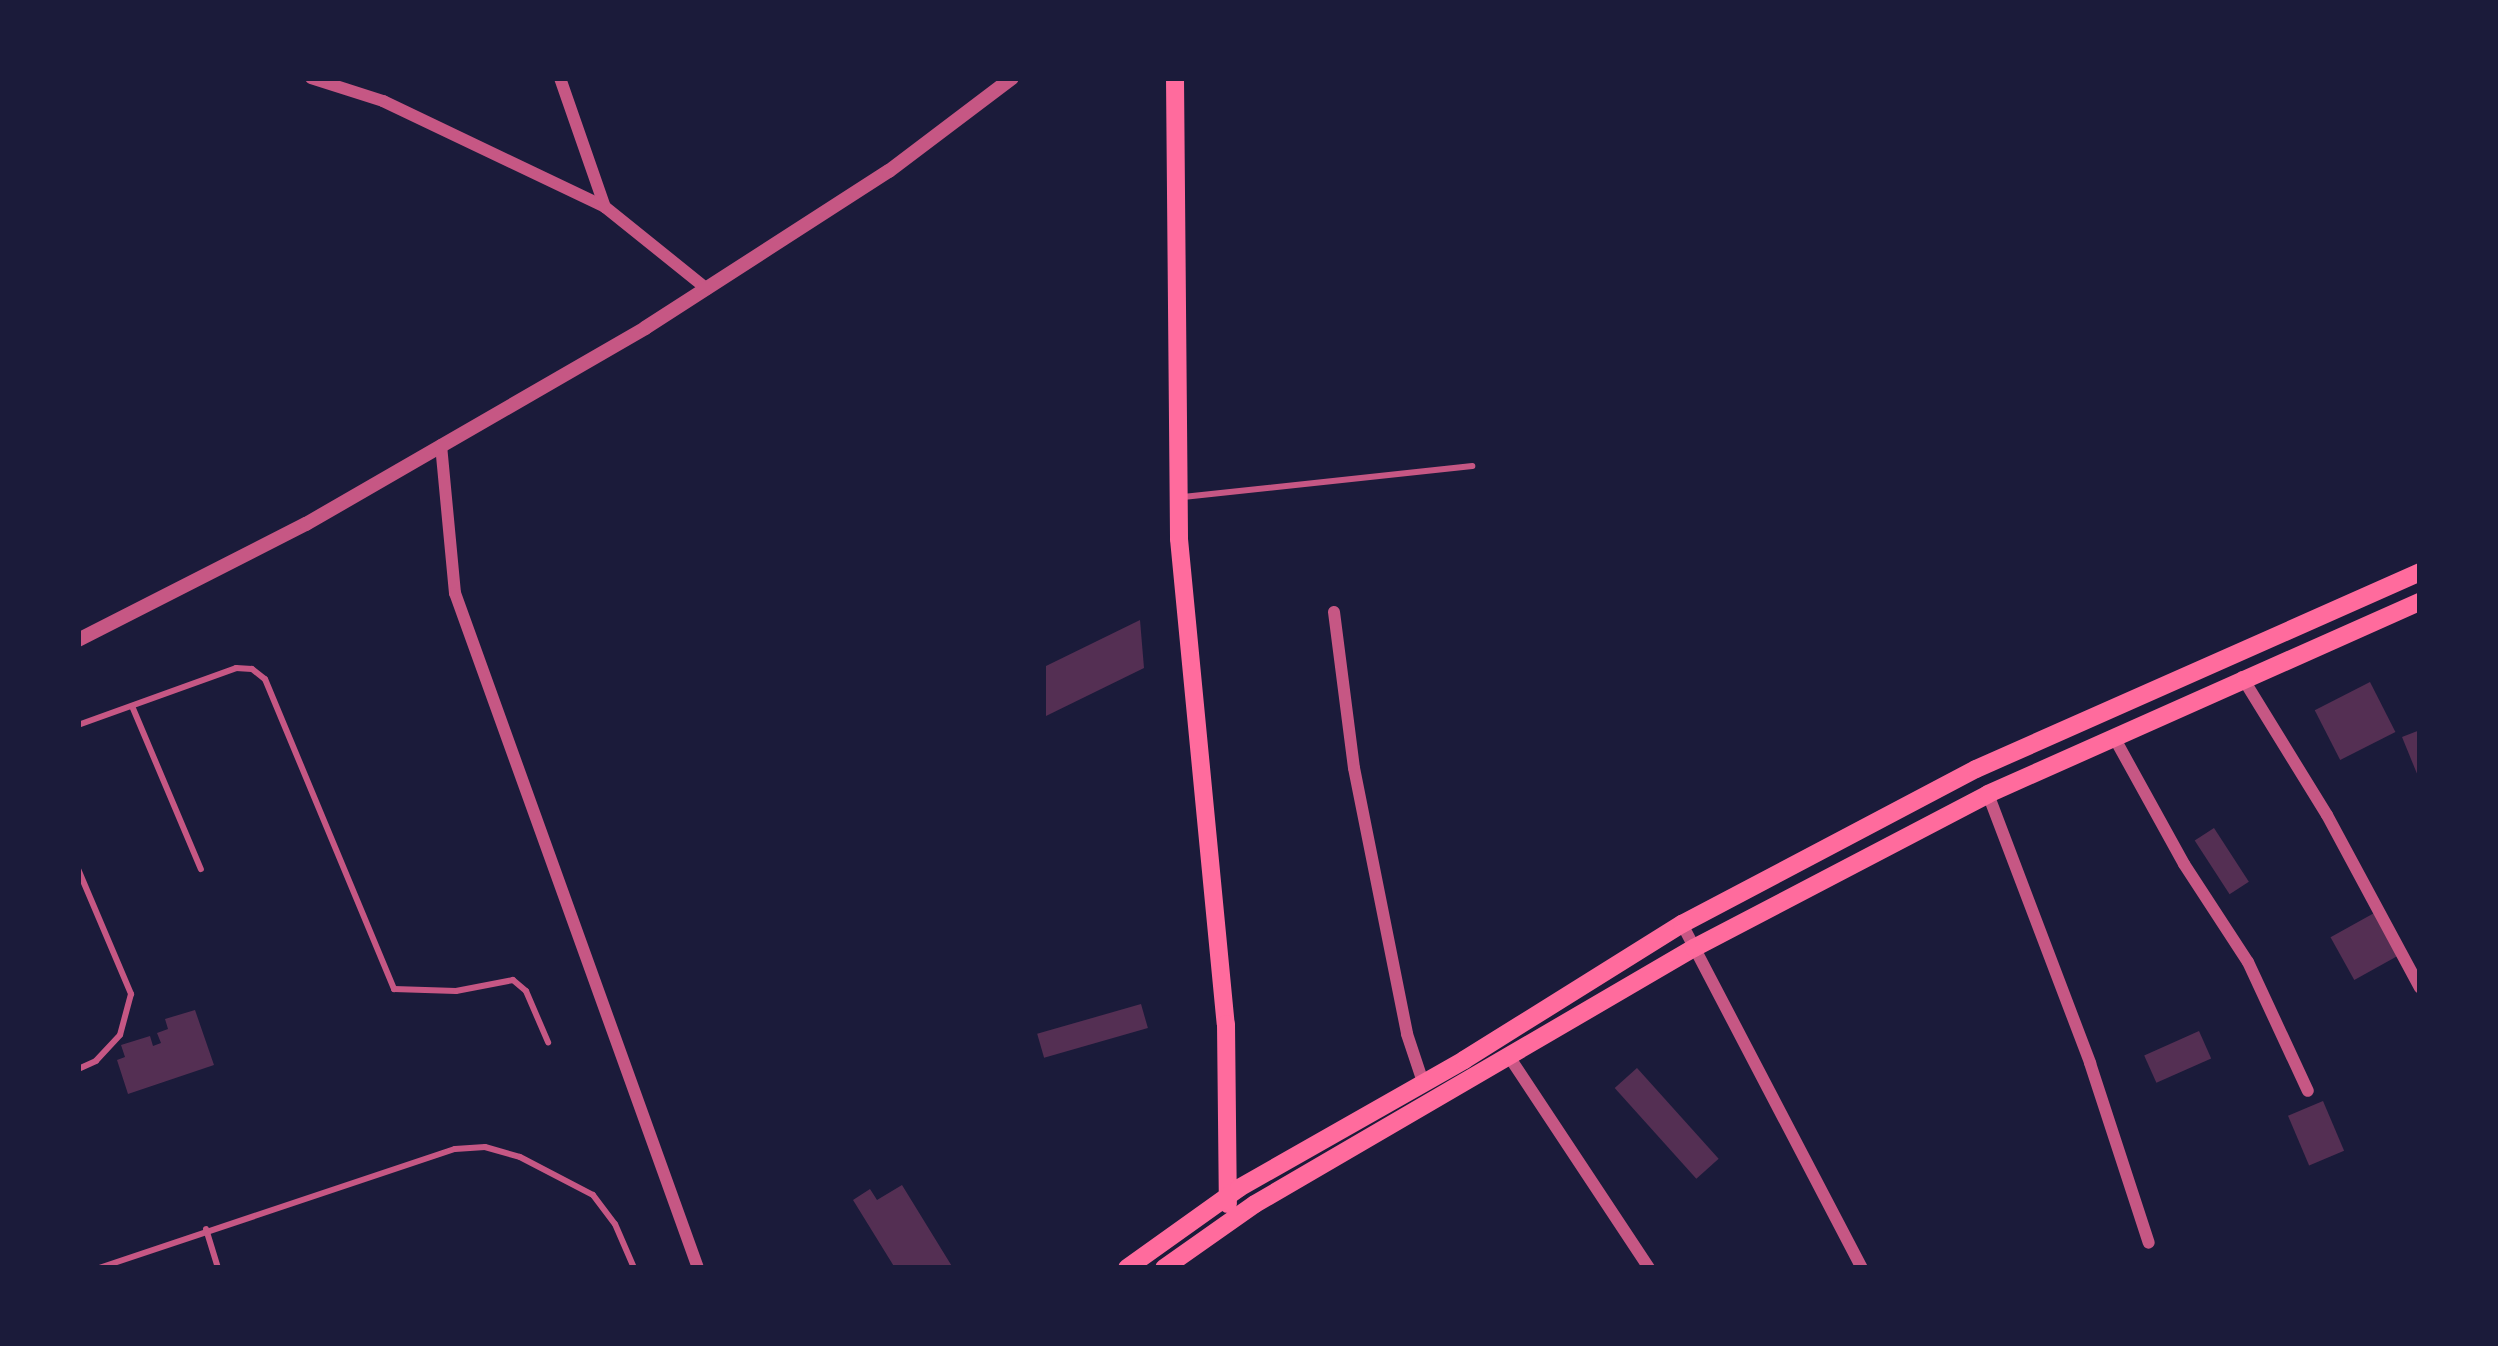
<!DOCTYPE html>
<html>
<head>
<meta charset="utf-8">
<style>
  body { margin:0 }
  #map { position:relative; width:2498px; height:1346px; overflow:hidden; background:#1b1b3a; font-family:Barlow,sans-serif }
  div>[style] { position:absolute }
  .building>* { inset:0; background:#542f53; transform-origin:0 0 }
  .service>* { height:6px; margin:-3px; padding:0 3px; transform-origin:3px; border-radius:3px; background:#c65784 }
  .minor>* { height:12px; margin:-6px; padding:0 6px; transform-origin:6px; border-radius:6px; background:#c65784 }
  .tertiary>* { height:14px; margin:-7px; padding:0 7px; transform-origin:7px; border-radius:7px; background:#c65784 }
  .primary>* { height:18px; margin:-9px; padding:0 9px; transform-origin:9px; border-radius:9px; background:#ff6b9d }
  span { translate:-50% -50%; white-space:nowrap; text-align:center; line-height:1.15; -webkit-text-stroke:9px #1b1b3a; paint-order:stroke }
  .frame { position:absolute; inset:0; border:81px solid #1b1b3a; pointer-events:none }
</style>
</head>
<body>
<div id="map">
  <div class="building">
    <div style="clip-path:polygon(1140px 620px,1144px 668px,1046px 716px,1046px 666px)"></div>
    <div style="left:2370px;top:682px;width:56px;height:62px;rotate:63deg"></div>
    <div style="clip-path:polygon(2420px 730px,2420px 781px,2402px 737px)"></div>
    <div style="left:2214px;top:828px;width:64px;height:23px;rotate:57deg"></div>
    <div style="left:2376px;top:912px;width:49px;height:52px;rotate:61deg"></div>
    <div style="left:1141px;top:1004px;width:25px;height:108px;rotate:74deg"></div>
    <div style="clip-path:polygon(195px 1010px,214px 1065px,128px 1094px,117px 1060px,125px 1057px,121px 1045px,150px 1036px,153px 1046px,161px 1043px,157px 1033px,168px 1029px,165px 1019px)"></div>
    <div style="left:2199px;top:1031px;width:30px;height:60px;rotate:66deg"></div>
    <div style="left:1637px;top:1068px;width:122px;height:30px;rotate:48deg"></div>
    <div style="left:2323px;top:1101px;width:54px;height:38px;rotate:67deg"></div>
    <div style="clip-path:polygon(902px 1185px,953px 1268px,895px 1268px,853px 1200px,870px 1189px,877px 1200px)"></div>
  </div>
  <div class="service">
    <div style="left:1183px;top:497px;width:291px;rotate:-6.1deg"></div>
    <div style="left:132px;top:706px;width:177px;rotate:67.1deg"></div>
    <div style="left:78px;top:725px;width:168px;rotate:-19.8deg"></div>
    <div style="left:236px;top:668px;width:16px;rotate:4deg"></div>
    <div style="left:252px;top:669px;width:16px;rotate:38deg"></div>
    <div style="left:265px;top:679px;width:336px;rotate:67.4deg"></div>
    <div style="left:394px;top:989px;width:62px;rotate:1.8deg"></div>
    <div style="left:456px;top:991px;width:58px;rotate:-10.9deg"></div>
    <div style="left:513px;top:980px;width:17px;rotate:40deg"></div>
    <div style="left:526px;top:991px;width:56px;rotate:66.7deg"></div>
    <div style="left:78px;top:869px;width:136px;rotate:67deg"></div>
    <div style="left:131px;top:994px;width:42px;rotate:105deg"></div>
    <div style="left:120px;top:1035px;width:35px;rotate:133deg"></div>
    <div style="left:96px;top:1061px;width:20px;rotate:156deg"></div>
    <div style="left:206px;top:1229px;width:41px;rotate:72.9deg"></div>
    <div style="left:99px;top:1268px;width:375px;rotate:-18.5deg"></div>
    <div style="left:455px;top:1149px;width:30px;rotate:-4deg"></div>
    <div style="left:485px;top:1147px;width:36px;rotate:16deg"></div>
    <div style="left:520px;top:1157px;width:82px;rotate:27.5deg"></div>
    <div style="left:593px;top:1195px;width:36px;rotate:53deg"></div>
    <div style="left:615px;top:1224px;width:48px;rotate:66.6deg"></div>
  </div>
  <div class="minor">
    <div style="left:311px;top:78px;width:76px;rotate:17.7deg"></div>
    <div style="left:383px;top:101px;width:246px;rotate:25.5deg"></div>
    <div style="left:605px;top:207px;width:131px;rotate:38.8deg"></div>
    <div style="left:560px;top:78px;width:137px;rotate:70.8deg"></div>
    <div style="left:441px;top:445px;width:149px;rotate:84.6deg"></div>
    <div style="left:455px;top:593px;width:717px;rotate:70.2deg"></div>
    <div style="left:1334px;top:612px;width:157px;rotate:82.7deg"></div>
    <div style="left:1354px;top:768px;width:271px;rotate:78.7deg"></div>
    <div style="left:1407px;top:1034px;width:51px;rotate:71.6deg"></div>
    <div style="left:2242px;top:677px;width:162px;rotate:58.4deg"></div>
    <div style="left:2327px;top:815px;width:196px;rotate:61.7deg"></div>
    <div style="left:2115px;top:739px;width:143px;rotate:61.1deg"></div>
    <div style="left:2184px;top:864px;width:117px;rotate:56.9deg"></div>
    <div style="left:2248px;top:962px;width:142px;rotate:65.1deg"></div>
    <div style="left:1988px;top:794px;width:288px;rotate:69.2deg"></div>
    <div style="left:2090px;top:1063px;width:189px;rotate:71.9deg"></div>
    <div style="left:1682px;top:924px;width:388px;rotate:62.4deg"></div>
    <div style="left:1510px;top:1058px;width:252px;rotate:56.5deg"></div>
  </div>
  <div class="tertiary">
    <div style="left:78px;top:640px;width:256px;rotate:-27deg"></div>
    <div style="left:306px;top:524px;width:392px;rotate:-30deg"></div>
    <div style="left:645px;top:328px;width:290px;rotate:-32.8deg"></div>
    <div style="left:889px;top:171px;width:154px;rotate:-37.1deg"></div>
  </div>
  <div class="primary">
    <div style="left:1175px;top:78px;width:461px;rotate:89.5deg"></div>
    <div style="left:1179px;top:539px;width:487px;rotate:84.5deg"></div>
    <div style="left:1226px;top:1024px;width:180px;rotate:89.4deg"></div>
    <div style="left:1127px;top:1268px;width:138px;rotate:-35.5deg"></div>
    <div style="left:1239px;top:1188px;width:259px;rotate:-29.6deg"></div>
    <div style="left:1464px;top:1060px;width:257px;rotate:-32deg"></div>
    <div style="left:1682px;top:924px;width:332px;rotate:-27.8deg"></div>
    <div style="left:1976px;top:769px;width:486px;rotate:-23.9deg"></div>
    <div style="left:1164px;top:1268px;width:111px;rotate:-35.1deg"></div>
    <div style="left:1255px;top:1204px;width:508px;rotate:-30.25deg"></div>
    <div style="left:1694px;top:948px;width:332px;rotate:-27.6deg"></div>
    <div style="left:1988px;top:794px;width:473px;rotate:-24deg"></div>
  </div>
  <div class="frame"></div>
</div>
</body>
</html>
